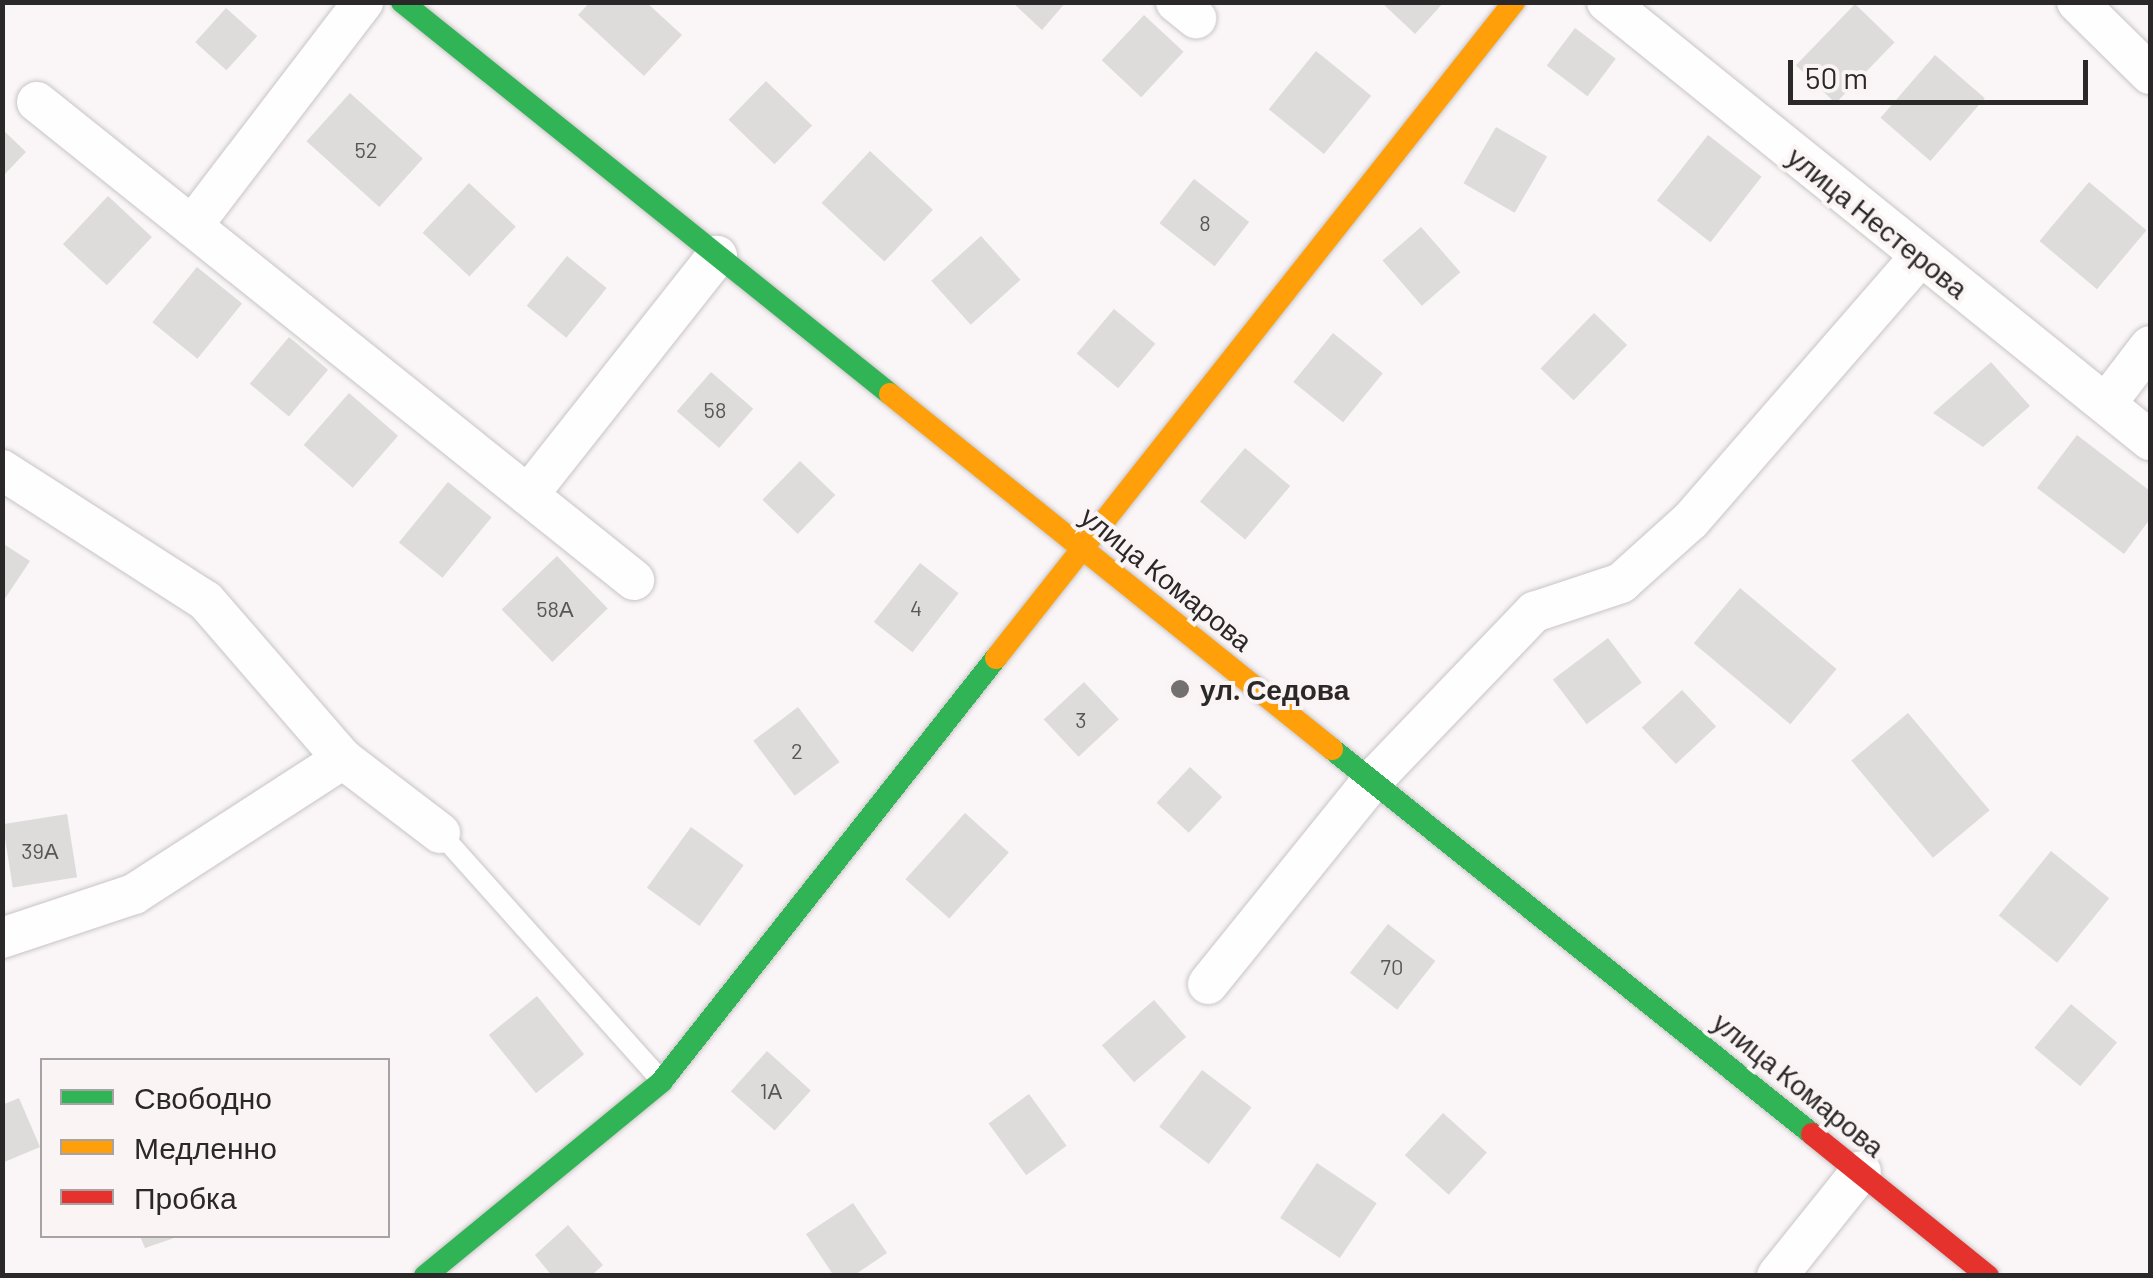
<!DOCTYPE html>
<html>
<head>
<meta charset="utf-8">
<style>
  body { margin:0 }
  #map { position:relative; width:2153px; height:1278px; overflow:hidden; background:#faf5f6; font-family:Barlow,sans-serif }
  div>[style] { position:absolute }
  .building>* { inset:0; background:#dddcdb; transform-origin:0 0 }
  .roads { filter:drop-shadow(0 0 2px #c8c5c6) drop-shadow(0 0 2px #c8c5c6) }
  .lane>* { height:20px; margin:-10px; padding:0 10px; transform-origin:10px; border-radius:10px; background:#fefefe }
  .street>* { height:40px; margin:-20px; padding:0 20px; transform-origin:20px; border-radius:20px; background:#fefefe }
  .fast>* { height:22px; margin:-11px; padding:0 11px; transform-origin:11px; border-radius:11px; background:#30b455 }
  .slow>* { height:22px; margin:-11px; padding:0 11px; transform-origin:11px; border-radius:11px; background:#ff9f0a }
  .jam>* { height:22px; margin:-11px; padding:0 11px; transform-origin:11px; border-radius:11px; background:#e5322d }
  .dots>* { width:28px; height:28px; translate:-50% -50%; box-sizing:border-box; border:5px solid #fbf4f5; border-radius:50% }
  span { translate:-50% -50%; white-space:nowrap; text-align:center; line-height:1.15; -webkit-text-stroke:8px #fbf4f5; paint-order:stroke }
  .number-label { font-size:22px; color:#585656 }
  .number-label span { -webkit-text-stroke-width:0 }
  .street-label { font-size:28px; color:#2a2828 }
  .poi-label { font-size:28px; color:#2a2828; font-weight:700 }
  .left { translate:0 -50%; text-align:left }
  .frame { position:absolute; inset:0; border:5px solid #2a2828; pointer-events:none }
  .legend { position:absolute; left:40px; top:1058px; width:350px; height:180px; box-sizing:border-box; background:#fbf4f5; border:2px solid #a7a2a3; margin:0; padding:12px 18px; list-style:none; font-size:30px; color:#2a2828 }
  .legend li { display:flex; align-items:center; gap:20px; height:50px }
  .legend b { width:50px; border:2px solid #a7a2a3 }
  .scale { position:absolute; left:1788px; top:60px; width:300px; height:45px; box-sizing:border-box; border:5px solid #2a2828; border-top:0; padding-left:12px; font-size:30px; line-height:35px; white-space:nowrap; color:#2a2828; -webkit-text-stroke:8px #fbf4f5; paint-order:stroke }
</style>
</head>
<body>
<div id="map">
  <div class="building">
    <div style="clip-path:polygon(590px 2px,646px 2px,682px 35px,644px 76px,578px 15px)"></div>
    <div style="clip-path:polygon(1012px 2px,1066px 2px,1042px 30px)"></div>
    <div style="clip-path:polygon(1381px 2px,1444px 2px,1415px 34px)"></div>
    <div style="left:1855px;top:4px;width:55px;height:85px;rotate:44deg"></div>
    <div style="left:226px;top:8px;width:42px;height:46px;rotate:42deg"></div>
    <div style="left:1144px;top:15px;width:54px;height:62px;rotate:43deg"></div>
    <div style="left:1575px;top:28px;width:51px;height:47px;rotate:37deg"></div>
    <div style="left:1316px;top:51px;width:71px;height:75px;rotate:39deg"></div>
    <div style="left:1935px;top:55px;width:66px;height:83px;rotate:41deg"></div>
    <div style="left:766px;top:81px;width:64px;height:54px;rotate:44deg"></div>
    <div style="left:350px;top:93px;width:98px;height:65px;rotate:42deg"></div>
    <div style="left:1496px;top:127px;width:59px;height:65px;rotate:30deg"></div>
    <div style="clip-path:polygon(2px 129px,26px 152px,2px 177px)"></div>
    <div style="left:1708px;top:135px;width:68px;height:83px;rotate:38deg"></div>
    <div style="left:870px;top:151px;width:86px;height:71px;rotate:43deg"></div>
    <div style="left:1194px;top:179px;width:70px;height:56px;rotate:38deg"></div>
    <div style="left:2089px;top:182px;width:75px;height:77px;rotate:40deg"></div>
    <div style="left:469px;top:183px;width:64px;height:68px;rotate:43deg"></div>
    <div style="left:108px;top:196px;width:60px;height:66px;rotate:43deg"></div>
    <div style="left:1421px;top:227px;width:60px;height:51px;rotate:49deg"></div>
    <div style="left:981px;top:236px;width:59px;height:67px;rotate:48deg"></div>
    <div style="left:567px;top:256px;width:51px;height:64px;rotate:39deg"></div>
    <div style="left:197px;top:267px;width:58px;height:71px;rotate:39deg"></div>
    <div style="left:1114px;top:309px;width:54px;height:58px;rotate:40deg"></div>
    <div style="left:1594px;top:313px;width:46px;height:77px;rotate:44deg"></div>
    <div style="left:1333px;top:333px;width:64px;height:63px;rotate:39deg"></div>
    <div style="left:289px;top:337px;width:51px;height:61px;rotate:40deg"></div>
    <div style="clip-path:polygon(1991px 362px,2030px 406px,1983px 447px,1933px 413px)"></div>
    <div style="left:711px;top:372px;width:56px;height:52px;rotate:41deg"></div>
    <div style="left:349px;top:393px;width:65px;height:69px;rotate:41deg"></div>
    <div style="clip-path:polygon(2077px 435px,2150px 491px,2150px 519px,2124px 554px,2037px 488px)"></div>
    <div style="left:1245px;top:448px;width:59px;height:70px;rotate:40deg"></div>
    <div style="left:800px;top:461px;width:49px;height:54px;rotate:44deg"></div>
    <div style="left:448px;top:482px;width:56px;height:78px;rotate:39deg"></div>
    <div style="clip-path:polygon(2px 543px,30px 561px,2px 603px)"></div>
    <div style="left:557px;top:556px;width:73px;height:77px;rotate:46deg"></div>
    <div style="left:920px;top:563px;width:49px;height:75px;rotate:38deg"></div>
    <div style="left:1740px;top:588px;width:126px;height:72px;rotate:40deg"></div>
    <div style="left:1608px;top:638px;width:56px;height:69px;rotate:53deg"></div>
    <div style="left:1084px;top:682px;width:51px;height:55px;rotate:47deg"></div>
    <div style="left:1682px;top:690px;width:50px;height:55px;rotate:47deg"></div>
    <div style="left:798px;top:707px;width:69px;height:56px;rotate:53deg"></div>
    <div style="left:1908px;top:713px;width:127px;height:74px;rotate:50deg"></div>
    <div style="left:1190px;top:767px;width:44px;height:49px;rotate:43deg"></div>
    <div style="left:965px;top:813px;width:59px;height:89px;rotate:42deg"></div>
    <div style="left:67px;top:814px;width:64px;height:65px;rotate:81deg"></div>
    <div style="left:691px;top:827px;width:65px;height:75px;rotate:36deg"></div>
    <div style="left:2051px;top:851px;width:75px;height:83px;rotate:39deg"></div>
    <div style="left:1388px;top:924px;width:60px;height:62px;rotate:38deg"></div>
    <div style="left:537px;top:996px;width:75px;height:62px;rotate:51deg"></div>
    <div style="left:1154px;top:1000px;width:49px;height:69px;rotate:49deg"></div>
    <div style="left:2071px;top:1004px;width:60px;height:57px;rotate:40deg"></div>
    <div style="left:767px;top:1051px;width:59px;height:54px;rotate:42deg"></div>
    <div style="left:1202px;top:1070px;width:62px;height:71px;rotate:37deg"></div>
    <div style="left:1029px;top:1094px;width:64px;height:50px;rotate:54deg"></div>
    <div style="clip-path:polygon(19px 1098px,40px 1147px,2px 1163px,2px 1105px)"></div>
    <div style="left:1443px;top:1113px;width:59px;height:57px;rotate:42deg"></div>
    <div style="left:1317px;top:1163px;width:72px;height:66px;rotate:34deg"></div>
    <div style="clip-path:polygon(853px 1203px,887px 1253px,853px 1276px,834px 1276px,806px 1234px)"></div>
    <div style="clip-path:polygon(568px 1225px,603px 1265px,591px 1276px,552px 1276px,535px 1255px)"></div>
    <div style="clip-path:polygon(140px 1236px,180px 1236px,145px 1248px)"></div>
  </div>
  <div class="roads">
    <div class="lane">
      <div style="left:440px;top:833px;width:329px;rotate:48.2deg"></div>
    </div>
    <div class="street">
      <div style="left:1176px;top:2px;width:26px;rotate:39deg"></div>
      <div style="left:1607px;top:2px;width:698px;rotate:38.89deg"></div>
      <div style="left:2077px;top:2px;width:103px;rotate:44.6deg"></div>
      <div style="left:37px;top:102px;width:765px;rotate:38.68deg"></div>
      <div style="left:192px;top:226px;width:282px;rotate:-52.6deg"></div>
      <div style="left:2108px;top:401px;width:69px;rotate:-52.6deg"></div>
      <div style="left:2px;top:470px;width:242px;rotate:32.7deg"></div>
      <div style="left:206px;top:601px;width:209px;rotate:49.1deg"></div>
      <div style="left:343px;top:759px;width:122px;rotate:37.3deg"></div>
      <div style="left:528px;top:495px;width:305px;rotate:-51.7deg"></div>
      <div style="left:2px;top:938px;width:139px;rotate:-18.4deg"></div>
      <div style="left:134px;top:894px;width:249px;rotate:-32.9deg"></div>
      <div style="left:1208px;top:984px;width:260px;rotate:-51.1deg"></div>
      <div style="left:1371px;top:782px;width:236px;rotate:-46.2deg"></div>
      <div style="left:1534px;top:612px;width:92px;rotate:-18.4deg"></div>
      <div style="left:1621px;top:583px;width:94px;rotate:-42deg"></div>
      <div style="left:1691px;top:520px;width:347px;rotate:-49deg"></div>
      <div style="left:1777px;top:1276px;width:134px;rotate:-51.3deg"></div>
    </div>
    <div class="fast">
      <div style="left:402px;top:2px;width:626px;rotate:38.77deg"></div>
      <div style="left:1332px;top:749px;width:615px;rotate:38.73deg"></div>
      <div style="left:425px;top:1276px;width:307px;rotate:-39.4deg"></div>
      <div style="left:662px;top:1081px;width:539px;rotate:-51.71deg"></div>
    </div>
    <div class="slow">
      <div style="left:890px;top:394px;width:567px;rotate:38.77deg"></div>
      <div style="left:996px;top:658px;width:836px;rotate:-51.7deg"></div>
    </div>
    <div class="jam">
      <div style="left:1812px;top:1134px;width:226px;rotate:38.9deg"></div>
    </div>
  </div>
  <div class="dots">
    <div style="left:1180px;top:689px;background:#737070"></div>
  </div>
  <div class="number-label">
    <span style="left:366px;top:150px">52</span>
    <span style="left:1205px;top:223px">8</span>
    <span style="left:715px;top:410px">58</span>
    <span style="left:916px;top:608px">4</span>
    <span style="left:555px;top:609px">58А</span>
    <span style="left:1081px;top:720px">3</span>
    <span style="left:797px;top:751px">2</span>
    <span style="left:40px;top:851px">39А</span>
    <span style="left:1392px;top:967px">70</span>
    <span style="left:771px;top:1091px">1А</span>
  </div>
  <div class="street-label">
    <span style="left:1878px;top:222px;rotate:39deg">улица Нестерова</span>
    <span style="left:1167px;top:578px;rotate:39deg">улица Комарова</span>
    <span style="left:1799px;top:1084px;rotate:39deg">улица Комарова</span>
  </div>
  <div class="poi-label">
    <span class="left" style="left:1200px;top:689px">ул. Седова</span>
  </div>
  <div class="frame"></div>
  <ul class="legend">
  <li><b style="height:12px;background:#30b455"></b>Свободно</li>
  <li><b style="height:12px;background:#ff9f0a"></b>Медленно</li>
  <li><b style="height:12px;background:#e5322d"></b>Пробка</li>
  </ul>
  <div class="scale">50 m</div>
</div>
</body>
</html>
